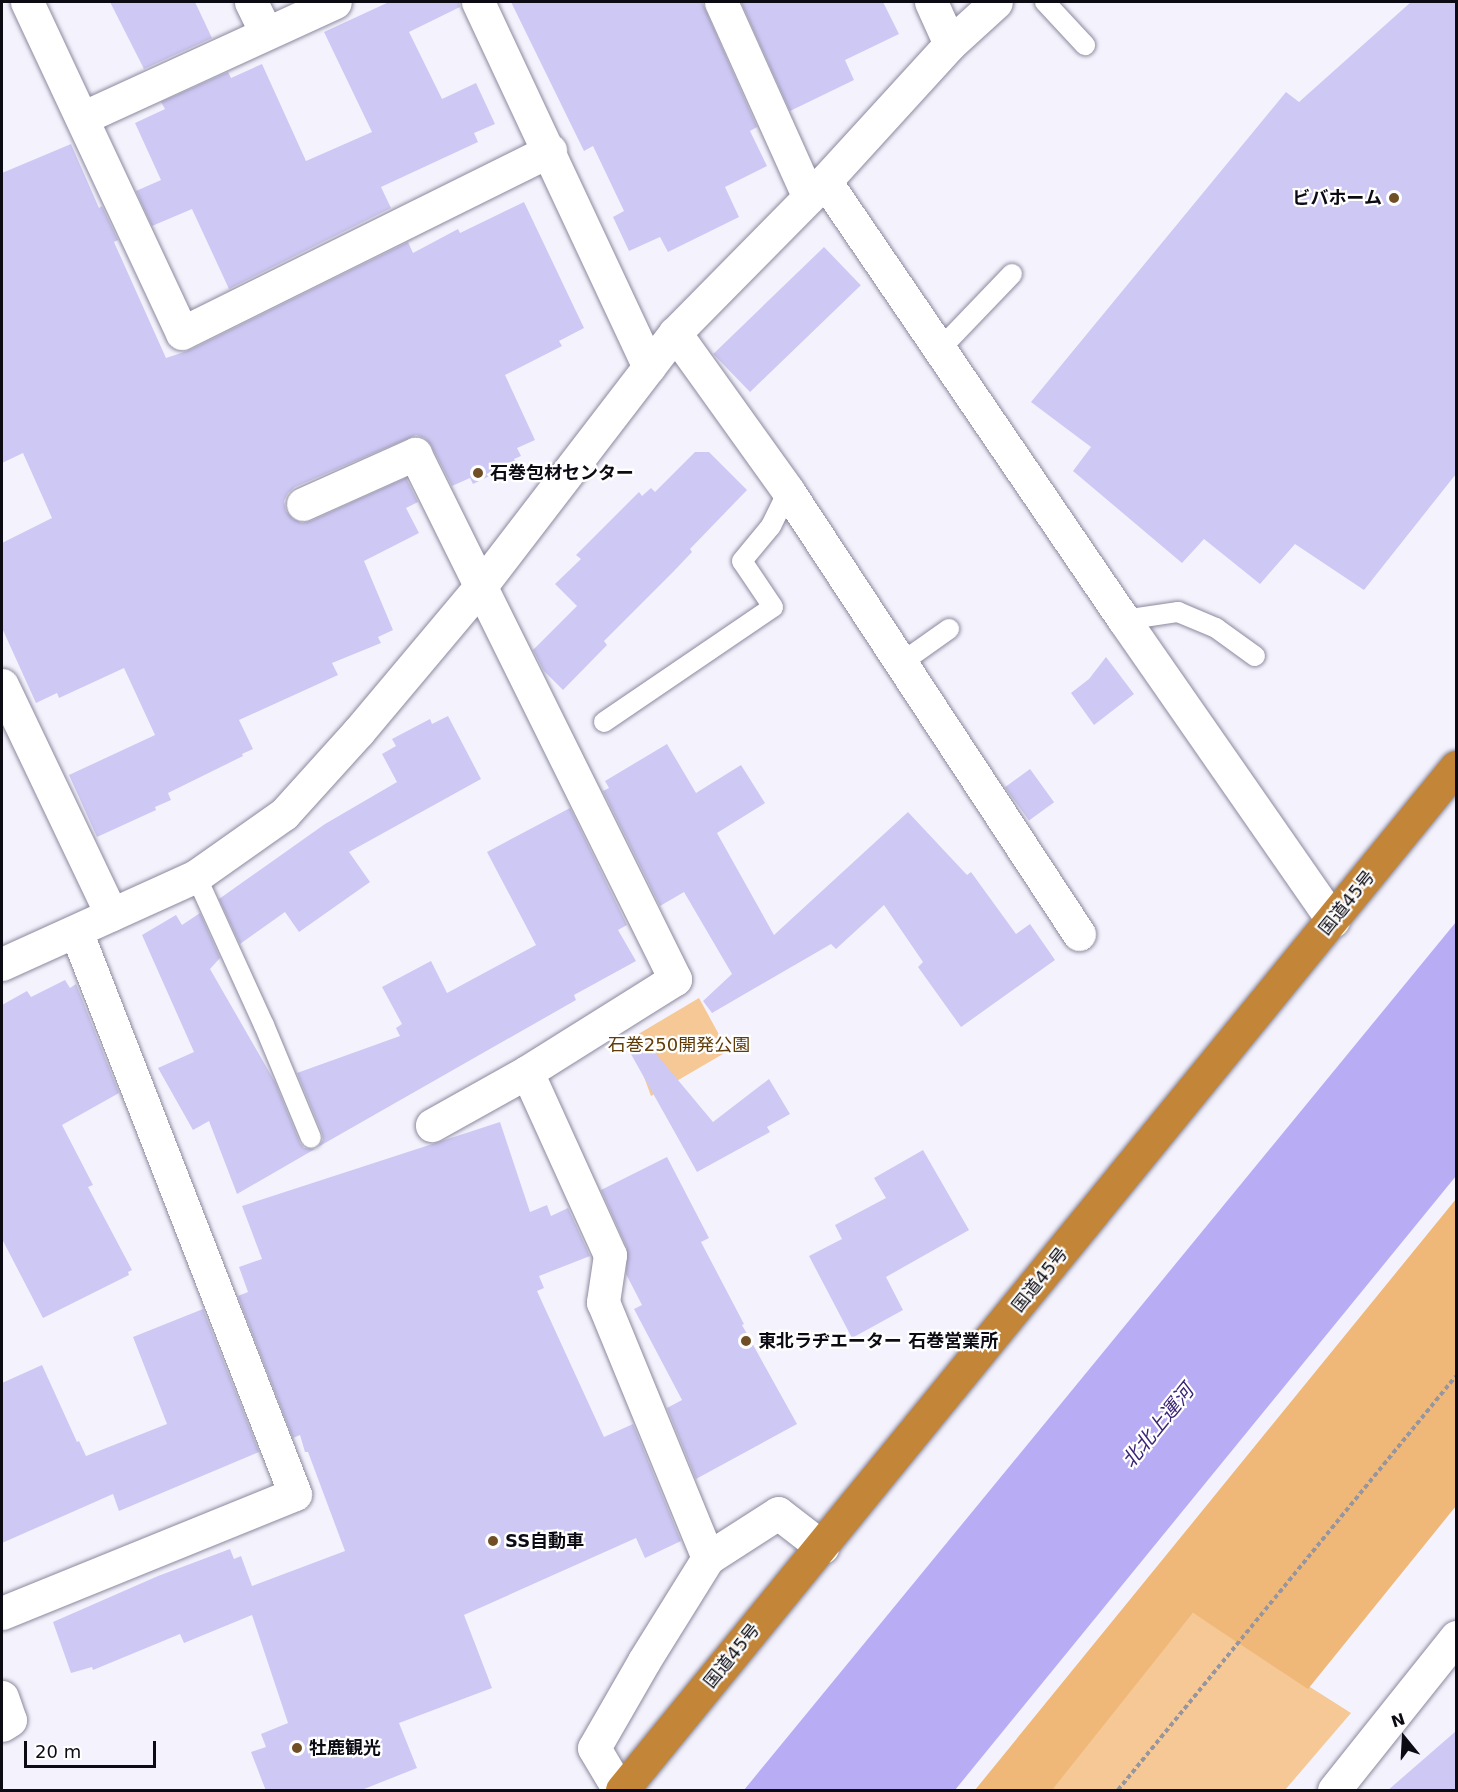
<!DOCTYPE html>
<html>
<head>
<meta charset="utf-8">
<style>
  body { margin:0 }
  #map { position:relative; width:1458px; height:1792px; overflow:hidden; background:#f4f3fd; font-family:"DejaVu Sans","Noto Sans JP",sans-serif }
  div>[style] { position:absolute }
  .green>* { inset:0; background:#f5c895 }
  .forest>* { inset:0; background:#efb878 }
  .water>* { inset:0; background:#b8acf5 }
  .building>* { inset:0; background:#cec8f4; transform-origin:0 0 }
  .path>* { height:4px; margin-top:-2px; transform-origin:0; background:repeating-linear-gradient(90deg,#97969f 0 4.5px,transparent 0 7.5px) }
  .roads { filter:drop-shadow(0 0 2px #8b899e) drop-shadow(0 0 2px #8b899e) }
  .lane>* { height:20px; margin:-10px; padding:0 10px; transform-origin:10px; border-radius:10px; background:#fff }
  .street>* { height:33px; margin:-16.5px; padding:0 16.5px; transform-origin:16.5px; border-radius:16.5px; background:#fff }
  .secondary>* { height:33px; margin:-16.5px; padding:0 16.5px; transform-origin:16.5px; border-radius:16.5px; background:#fff }
  .highway>* { height:33px; margin:-16.5px; padding:0 16.5px; transform-origin:16.5px; border-radius:16.5px; background:#c38638 }
  .dots>* { width:16px; height:16px; translate:-50% -50%; box-sizing:border-box; border:3px solid #fff; border-radius:50% }
  span { translate:-50% -50%; white-space:nowrap; text-align:center; line-height:1.15; -webkit-text-stroke:4.5px #fff; paint-order:stroke }
  .poi-label { font-size:18px; color:#0c0b13; font-weight:700 }
  .right { translate:-100% -50%; text-align:right }
  .left { translate:0 -50%; text-align:left }
  .street-label { font-size:18px; color:#0c0b13 }
  .park-label { font-size:18px; color:#603c08 }
  .water-label { font-size:20px; color:#3d2577; font-style:italic }
  .frame { position:absolute; inset:0; border:3px solid #0c0b13; pointer-events:none }
  .north { position:absolute; left:1374px; top:1708px; width:60px; height:60px; -webkit-text-stroke:4px #fff; paint-order:stroke; rotate:342deg; font-size:16px; font-weight:700; line-height:24px; text-align:center; color:#0c0b13 }
  .north::after { content:''; display:block; margin:auto; width:21px; height:27px; background:#0c0b13; clip-path:polygon(50% 0,100% 100%,50% 72%,0 100%) }
  .scale { position:absolute; left:24px; top:1741px; width:132px; height:27px; box-sizing:border-box; border:3px solid #0c0b13; border-top:0; padding-left:8px; font-size:18px; line-height:21px; white-space:nowrap; color:#0c0b13; -webkit-text-stroke:4px #fff; paint-order:stroke }
</style>
</head>
<body>
<div id="map">
  <div class="green">
    <div style="clip-path:polygon(699px 998px,728px 1051px,651px 1096px,630px 1039px)"></div>
    <div style="clip-path:polygon(1193px 1613px,1351px 1713px,1285px 1790px,1049px 1790px)"></div>
  </div>
  <div class="forest">
    <div style="clip-path:polygon(1456px 1199px,1456px 1506px,1308px 1689px,1193px 1613px,1052px 1790px,975px 1790px)"></div>
  </div>
  <div class="water">
    <div style="clip-path:polygon(1456px 922px,1456px 1176px,955px 1790px,744px 1790px)"></div>
  </div>
  <div class="building">
    <div style="clip-path:polygon(110px 2px,195px 2px,212px 38px,144px 69px)"></div>
    <div style="clip-path:polygon(389px 2px,459px 2px,460px 7px,409px 32px,442px 99px,476px 83px,495px 124px,474px 133px,478px 142px,381px 187px,391px 208px,229px 289px,192px 209px,152px 226px,136px 191px,161px 180px,135px 123px,165px 109px,161px 102px,228px 72px,231px 78px,262px 64px,306px 161px,372px 132px,324px 32px)"></div>
    <div style="clip-path:polygon(511px 2px,702px 2px,757px 127px,750px 131px,767px 166px,725px 187px,739px 217px,668px 252px,660px 237px,629px 251px,613px 217px,624px 211px,593px 146px,584px 151px)"></div>
    <div style="clip-path:polygon(741px 2px,883px 2px,899px 34px,845px 60px,854px 80px,790px 111px)"></div>
    <div style="clip-path:polygon(1411px 2px,1456px 2px,1456px 474px,1364px 590px,1295px 544px,1260px 584px,1204px 539px,1182px 563px,1073px 471px,1091px 447px,1031px 402px,1286px 92px,1299px 102px)"></div>
    <div style="clip-path:polygon(71px 144px,99px 208px,102px 206px,118px 240px,114px 242px,166px 358px,190px 350px,408px 242px,413px 253px,458px 229px,460px 233px,524px 202px,584px 328px,559px 341px,562px 346px,505px 375px,535px 440px,517px 448px,521px 456px,514px 459px,516px 463px,473px 484px,470px 478px,452px 486px,431px 445px,425px 438px,416px 435px,295px 487px,288px 493px,284px 501px,286px 511px,293px 519px,302px 523px,311px 521px,406px 478px,418px 502px,406px 508px,419px 533px,364px 561px,393px 630px,378px 637px,381px 643px,332px 663px,338px 675px,239px 720px,253px 749px,242px 754px,243px 756px,168px 793px,171px 800px,155px 807px,156px 810px,97px 837px,69px 775px,155px 735px,124px 668px,59px 698px,57px 693px,36px 703px,2px 628px,2px 543px,52px 518px,23px 453px,2px 463px,2px 173px)"></div>
    <div style="left:824px;top:247px;width:53px;height:154px;rotate:46deg"></div>
    <div style="clip-path:polygon(695px 452px,709px 452px,747px 490px,690px 549px,692px 552px,673px 572px,604px 641px,607px 645px,563px 690px,544px 671px,533px 650px,577px 606px,555px 584px,581px 559px,576px 555px,639px 492px,642px 496px,651px 488px,655px 492px)"></div>
    <div style="clip-path:polygon(1106px 657px,1134px 694px,1094px 725px,1071px 693px,1089px 679px)"></div>
    <div style="clip-path:polygon(448px 716px,481px 779px,349px 852px,370px 882px,299px 932px,285px 912px,240px 944px,219px 899px,325px 824px,397px 782px,382px 754px,396px 746px,392px 739px,430px 719px,432px 724px)"></div>
    <div style="clip-path:polygon(667px 744px,696px 793px,741px 765px,765px 803px,717px 833px,774px 935px,908px 812px,967px 875px,971px 872px,1016px 934px,1030px 924px,1055px 960px,961px 1027px,918px 967px,923px 962px,884px 905px,836px 949px,831px 944px,712px 1013px,703px 1001px,732px 974px,684px 892px,660px 906px,603px 791px,609px 788px,605px 781px)"></div>
    <div style="left:1030px;top:769px;width:41px;height:31px;rotate:54deg"></div>
    <div style="clip-path:polygon(570px 808px,627px 925px,618px 930px,636px 961px,574px 995px,576px 1000px,318px 1147px,323px 1140px,322px 1133px,297px 1073px,400px 1036px,396px 1028px,402px 1024px,382px 987px,431px 961px,447px 993px,536px 945px,487px 852px)"></div>
    <div style="clip-path:polygon(200px 913px,220px 958px,210px 969px,275px 1082px,300px 1143px,304px 1148px,315px 1149px,237px 1194px,209px 1121px,193px 1130px,158px 1068px,194px 1052px,142px 935px,176px 915px,182px 925px)"></div>
    <div style="clip-path:polygon(65px 980px,70px 988px,76px 984px,119px 1093px,62px 1125px,93px 1185px,88px 1187px,132px 1270px,128px 1272px,129px 1275px,43px 1318px,2px 1239px,2px 1005px,27px 991px,31px 997px)"></div>
    <div style="clip-path:polygon(642px 1037px,713px 1122px,769px 1079px,790px 1114px,767px 1127px,770px 1132px,697px 1172px,627px 1047px)"></div>
    <div style="clip-path:polygon(500px 1122px,530px 1212px,547px 1205px,551px 1216px,568px 1208px,590px 1256px,539px 1276px,544px 1288px,537px 1291px,604px 1437px,633px 1424px,681px 1541px,645px 1558px,636px 1538px,464px 1615px,492px 1688px,399px 1723px,417px 1768px,359px 1791px,266px 1791px,251px 1752px,266px 1747px,261px 1734px,288px 1723px,252px 1615px,184px 1643px,180px 1634px,93px 1670px,92px 1667px,71px 1673px,53px 1622px,158px 1576px,230px 1549px,234px 1559px,241px 1556px,252px 1586px,345px 1551px,308px 1452px,305px 1452px,300px 1435px,293px 1438px,238px 1296px,248px 1292px,239px 1267px,262px 1259px,242px 1206px)"></div>
    <div style="clip-path:polygon(923px 1150px,969px 1230px,886px 1277px,903px 1310px,852px 1338px,809px 1256px,842px 1239px,835px 1225px,886px 1198px,874px 1178px)"></div>
    <div style="clip-path:polygon(667px 1157px,709px 1238px,701px 1242px,744px 1324px,742px 1325px,797px 1424px,696px 1479px,667px 1408px,682px 1400px,634px 1309px,642px 1305px,626px 1274px,627px 1248px,601px 1190px)"></div>
    <div style="clip-path:polygon(203px 1309px,259px 1452px,119px 1511px,113px 1494px,2px 1543px,2px 1383px,42px 1365px,77px 1442px,79px 1441px,86px 1456px,167px 1424px,133px 1337px)"></div>
    <div style="clip-path:polygon(1456px 1731px,1456px 1791px,1387px 1791px)"></div>
  </div>
  <div class="path">
    <div style="left:1118px;top:1790px;width:534px;rotate:-50.77deg"></div>
  </div>
  <div class="roads">
    <div class="lane">
      <div style="left:1045px;top:2px;width:59px;rotate:47.1deg"></div>
      <div style="left:940px;top:349px;width:104px;rotate:-46.2deg"></div>
      <div style="left:1124px;top:620px;width:55px;rotate:-8.4deg"></div>
      <div style="left:1178px;top:612px;width:41px;rotate:22.8deg"></div>
      <div style="left:1216px;top:628px;width:48px;rotate:35.7deg"></div>
      <div style="left:901px;top:663px;width:59px;rotate:-35.3deg"></div>
      <div style="left:604px;top:722px;width:204px;rotate:-34.2deg"></div>
      <div style="left:773px;top:607px;width:55px;rotate:-124deg"></div>
      <div style="left:742px;top:561px;width:45px;rotate:-50.4deg"></div>
      <div style="left:771px;top:526px;width:39px;rotate:-64deg"></div>
      <div style="left:196px;top:876px;width:164px;rotate:65.5deg"></div>
      <div style="left:264px;top:1025px;width:122px;rotate:67.4deg"></div>
    </div>
    <div class="street">
      <div style="left:27px;top:2px;width:365px;rotate:64.9deg"></div>
      <div style="left:182px;top:333px;width:411px;rotate:-26.4deg"></div>
      <div style="left:251px;top:2px;width:34px;rotate:64deg"></div>
      <div style="left:478px;top:2px;width:403px;rotate:64.9deg"></div>
      <div style="left:721px;top:2px;width:213px;rotate:65.8deg"></div>
      <div style="left:931px;top:2px;width:46px;rotate:65.7deg"></div>
      <div style="left:82px;top:118px;width:278px;rotate:-24.6deg"></div>
      <div style="left:825px;top:181px;width:531px;rotate:55.74deg"></div>
      <div style="left:1124px;top:620px;width:366px;rotate:55.2deg"></div>
      <div style="left:675px;top:333px;width:194px;rotate:54.4deg"></div>
      <div style="left:788px;top:491px;width:530px;rotate:56.7deg"></div>
      <div style="left:303px;top:504px;width:123px;rotate:-24.1deg"></div>
      <div style="left:415px;top:454px;width:586px;rotate:63.65deg"></div>
      <div style="left:675px;top:979px;width:175px;rotate:147.9deg"></div>
      <div style="left:527px;top:1072px;width:109px;rotate:150.8deg"></div>
      <div style="left:2px;top:685px;width:254px;rotate:64.5deg"></div>
      <div style="left:527px;top:1072px;width:201px;rotate:65.6deg"></div>
      <div style="left:610px;top:1255px;width:48px;rotate:98.5deg"></div>
      <div style="left:603px;top:1302px;width:277px;rotate:67.7deg"></div>
      <div style="left:708px;top:1558px;width:121px;rotate:121.9deg"></div>
      <div style="left:644px;top:1661px;width:100px;rotate:119.9deg"></div>
      <div style="left:594px;top:1748px;width:49px;rotate:59.2deg"></div>
      <div style="left:708px;top:1558px;width:83px;rotate:-32.7deg"></div>
      <div style="left:778px;top:1513px;width:56px;rotate:37.7deg"></div>
      <div style="left:2px;top:1613px;width:316px;rotate:-22.1deg"></div>
      <div style="left:295px;top:1494px;width:604px;rotate:-111.26deg"></div>
      <div style="left:2px;top:1697px;width:24px;rotate:71deg"></div>
      <div style="left:10px;top:1720px;width:9px;rotate:148deg"></div>
      <div style="left:1334px;top:1790px;width:196px;rotate:-51.4deg"></div>
    </div>
    <div class="secondary">
      <div style="left:2px;top:964px;width:213px;rotate:-24.4deg"></div>
      <div style="left:196px;top:876px;width:108px;rotate:-35.2deg"></div>
      <div style="left:284px;top:814px;width:112px;rotate:-47.9deg"></div>
      <div style="left:359px;top:731px;width:188px;rotate:-50deg"></div>
      <div style="left:480px;top:587px;width:320px;rotate:-52.5deg"></div>
      <div style="left:675px;top:333px;width:214px;rotate:-45.4deg"></div>
      <div style="left:825px;top:181px;width:185px;rotate:-47.6deg"></div>
      <div style="left:950px;top:44px;width:62px;rotate:-42.4deg"></div>
    </div>
    <div class="highway">
      <div style="left:622px;top:1790px;width:1320px;rotate:-50.81deg"></div>
    </div>
  </div>
  <div class="dots">
    <div style="left:1394px;top:198px;background:#704f26"></div>
    <div style="left:478px;top:473px;background:#704f26"></div>
    <div style="left:746px;top:1341px;background:#704f26"></div>
    <div style="left:493px;top:1541px;background:#704f26"></div>
    <div style="left:297px;top:1748px;background:#704f26"></div>
  </div>
  <div class="poi-label">
    <span class="right" style="left:1382px;top:198px">ビバホーム</span>
    <span class="left" style="left:490px;top:473px">石巻包材センター</span>
    <span class="left" style="left:758px;top:1341px">東北ラヂエーター 石巻営業所</span>
    <span class="left" style="left:505px;top:1541px">SS自動車</span>
    <span class="left" style="left:309px;top:1748px">牡鹿観光</span>
  </div>
  <div class="street-label">
    <span style="left:1347px;top:903px;rotate:-51deg">国道45号</span>
    <span style="left:1040px;top:1280px;rotate:-51deg">国道45号</span>
    <span style="left:732px;top:1656px;rotate:-51deg">国道45号</span>
  </div>
  <div class="park-label">
    <span style="left:679px;top:1045px">石巻250開発公園</span>
  </div>
  <div class="water-label">
    <span style="left:1158px;top:1426px;rotate:-51deg">北北上運河</span>
  </div>
  <div class="frame"></div>
  <div class="north">N</div>
  <div class="scale">20 m</div>
</div>
</body>
</html>
